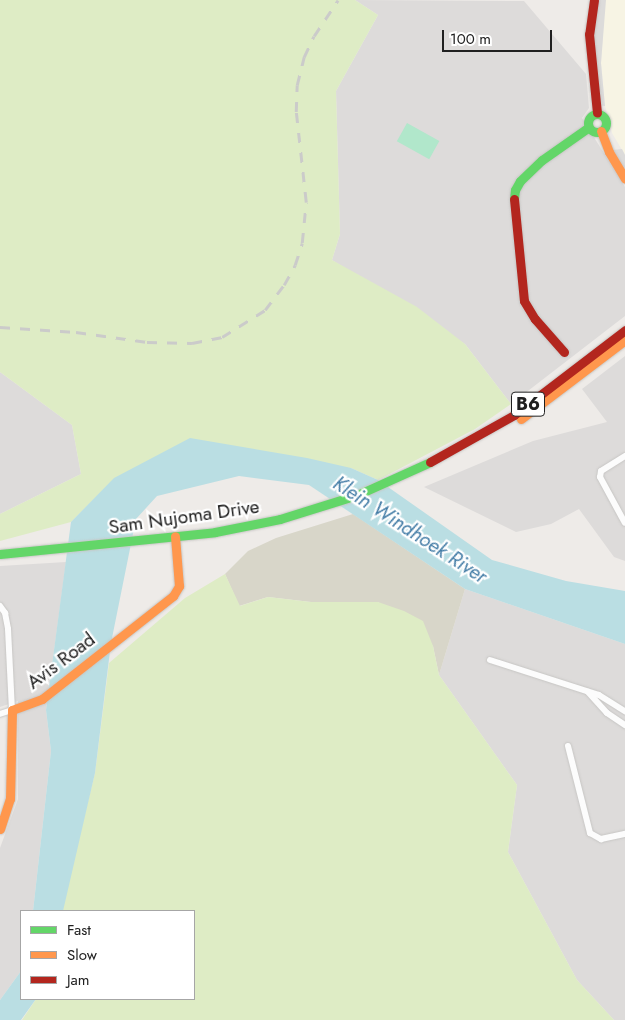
<!DOCTYPE html>
<html>
<head>
<meta charset="utf-8">
<style>
  body { margin:0 }
  #map { position:relative; width:625px; height:1020px; overflow:hidden; background:#eeebe8; font-family:Jost,sans-serif }
  div>[style] { position:absolute }
  .residential>* { inset:0; background:#dddbda }
  .education>* { inset:0; background:#f7f4e4 }
  .religious>* { inset:0; background:#dcdbda }
  .construction>* { inset:0; background:#d8d6c9 }
  .grass>* { inset:0; background:#deecc5 }
  .pitch>* { inset:0; background:#b1e7cb; transform-origin:0 0 }
  .water>* { inset:0; background:#badee3 }
  .roads { filter:drop-shadow(0 0 1px #c7c6c4) drop-shadow(0 0 1px #c7c6c4) }
  .street>* { height:6px; margin:-3px; padding:0 3px; transform-origin:3px; border-radius:3px; background:#fcfcfc }
  .fast>* { height:9px; margin:-4.5px; padding:0 4.5px; transform-origin:4.5px; border-radius:4.5px; background:#63d668 }
  .fast>.ring { margin:-4.5px; padding:0; box-sizing:content-box; background:none; border:9px solid #63d668; border-radius:50% }
  .slow>* { height:9px; margin:-4.5px; padding:0 4.5px; transform-origin:4.5px; border-radius:4.5px; background:#ff974d }
  .jam>* { height:9px; margin:-4.5px; padding:0 4.5px; transform-origin:4.5px; border-radius:4.5px; background:#b3261e }
  .rail>* { height:2.5px; margin-top:-1.25px; transform-origin:0; background:repeating-linear-gradient(90deg,#cbcbca 0 10px,transparent 0 20px) }
  span { translate:-50% -50%; white-space:nowrap; text-align:center; line-height:1.15; -webkit-text-stroke:4.5px #fff; paint-order:stroke }
  .shield-label span { padding:1px 4px; background:#fff; border:1px solid; border-radius:4px; -webkit-text-stroke-width:0 }
  .shield-label { font-size:18px; color:#202020; font-weight:700 }
  .street-label { font-size:19px; color:#202020 }
  .water-label { font-size:20px; color:#417ba5; font-style:italic }
  .legend { position:absolute; left:20px; top:910px; width:175px; height:90px; box-sizing:border-box; background:#fff; border:1px solid #a6a6a6; margin:0; padding:6px 9px; list-style:none; font-size:15px; color:#202020 }
  .legend li { display:flex; align-items:center; gap:10px; height:25px }
  .legend b { width:25px; border:1px solid #a6a6a6 }
  .scale { position:absolute; left:442px; top:30px; width:110px; height:22px; box-sizing:border-box; border:2px solid #202020; border-top:0; padding-left:6px; font-size:15px; line-height:18px; white-space:nowrap; color:#202020; -webkit-text-stroke:4px #fff; paint-order:stroke }
</style>
</head>
<body>
<div id="map">
  <div class="residential">
    <div style="clip-path:polygon(355px 0,524px 1px,586px 74px,589px 108px,582px 118px,625px 187px,625px 316px,511px 404px,465px 344px,332px 260px,340px 234px,336px 91px,378px 15px)"></div>
    <div style="clip-path:polygon(625px 356px,625px 561px,614px 557px,579px 509px,551px 524px,516px 532px,424px 487px,533px 441px,607px 422px,582px 389px)"></div>
    <div style="clip-path:polygon(0 372px,72px 425px,81px 474px,0 514px)"></div>
    <div style="clip-path:polygon(66px 562px,46px 710px,51px 751px,33px 911px,21px 911px,21px 971px,0 1000px,0 848px,18px 799px,18px 701px,0 707px,0 566px)"></div>
    <div style="clip-path:polygon(465px 589px,625px 644px,625px 1020px,614px 1020px,577px 980px,508px 852px,517px 785px,439px 675px)"></div>
  </div>
  <div class="education">
    <div style="clip-path:polygon(605px 0,625px 0,625px 155px,612px 133px,605px 106px,601px 63px)"></div>
  </div>
  <div class="religious">
    <div style="clip-path:polygon(594px 0,606px 0,601px 63px,605px 106px,596px 105px,591px 65px)"></div>
    <div style="clip-path:polygon(622px 149px,625px 155px,625px 170px,613px 150px)"></div>
  </div>
  <div class="construction">
    <div style="clip-path:polygon(353px 514px,465px 589px,439px 675px,433px 646px,378px 602px,311px 602px,268px 597px,239px 606px,225px 574px,248px 551px,276px 538px)"></div>
  </div>
  <div class="grass">
    <div style="clip-path:polygon(0 0,355px 0,378px 15px,336px 91px,340px 234px,332px 260px,417px 307px,465px 344px,511px 404px,475px 429px,378px 480px,351px 468px,115px 478px,71px 522px,0 541px,0 514px,81px 474px,72px 425px,0 372px)"></div>
    <div style="clip-path:polygon(225px 574px,240px 606px,268px 597px,311px 602px,378px 602px,404px 611px,423px 621px,433px 646px,439px 675px,517px 785px,508px 852px,577px 980px,614px 1020px,22px 1020px,36px 999px,194px 999px,194px 911px,61px 911px,95px 773px,109px 663px,185px 598px)"></div>
  </div>
  <div class="pitch">
    <div style="left:407px;top:123px;width:37px;height:21px;rotate:29deg"></div>
  </div>
  <div class="water">
    <div style="clip-path:polygon(190px 438px,307px 458px,351px 468px,378px 480px,492px 560px,566px 581px,625px 591px,625px 644px,465px 589px,309px 485px,239px 476px,157px 496px,136px 519px,111px 643px,95px 773px,63px 911px,33px 911px,51px 751px,46px 710px,71px 522px,114px 478px)"></div>
    <div style="clip-path:polygon(21px 971px,21px 999px,36px 999px,21px 1020px,0 1020px,0 1000px)"></div>
  </div>
  <div class="roads">
    <div class="street">
      <div style="left:625px;top:456px;width:28px;rotate:148deg"></div>
      <div style="left:601px;top:471px;width:6px;rotate:99deg"></div>
      <div style="left:600px;top:477px;width:52px;rotate:61.5deg"></div>
      <div style="left:0;top:606px;width:9px;rotate:54deg"></div>
      <div style="left:5px;top:613px;width:16px;rotate:79deg"></div>
      <div style="left:8px;top:629px;width:81px;rotate:87.2deg"></div>
      <div style="left:12px;top:710px;width:13px;rotate:162deg"></div>
      <div style="left:490px;top:660px;width:114px;rotate:17.8deg"></div>
      <div style="left:599px;top:695px;width:31px;rotate:32deg"></div>
      <div style="left:588px;top:692px;width:28px;rotate:48deg"></div>
      <div style="left:607px;top:713px;width:22px;rotate:34deg"></div>
      <div style="left:568px;top:746px;width:90px;rotate:75.8deg"></div>
      <div style="left:590px;top:833px;width:13px;rotate:29deg"></div>
      <div style="left:601px;top:839px;width:25px;rotate:-12deg"></div>
    </div>
    <div class="fast">
      <div class="ring" style="left:588px;top:114px;width:9px;height:9px"></div>
      <div style="left:514px;top:199px;width:9px;rotate:-84deg"></div>
      <div style="left:515px;top:190px;width:10px;rotate:-61deg"></div>
      <div style="left:520px;top:181px;width:30px;rotate:-44deg"></div>
      <div style="left:542px;top:160px;width:57px;rotate:-35.1deg"></div>
      <div style="left:0;top:554px;width:216px;rotate:-5.8deg"></div>
      <div style="left:215px;top:532px;width:66px;rotate:-11.3deg"></div>
      <div style="left:280px;top:519px;width:81px;rotate:-17.3deg"></div>
      <div style="left:357px;top:495px;width:80px;rotate:-24.3deg"></div>
    </div>
    <div class="slow">
      <div style="left:601px;top:131px;width:22px;rotate:69deg"></div>
      <div style="left:609px;top:152px;width:31px;rotate:59deg"></div>
      <div style="left:521px;top:419px;width:131px;rotate:-37.2deg"></div>
      <div style="left:0;top:829px;width:32px;rotate:-72deg"></div>
      <div style="left:10px;top:799px;width:89px;rotate:-88.7deg"></div>
      <div style="left:12px;top:710px;width:32px;rotate:-20deg"></div>
      <div style="left:42px;top:699px;width:167px;rotate:-38.2deg"></div>
      <div style="left:173px;top:596px;width:12px;rotate:-59deg"></div>
      <div style="left:179px;top:586px;width:50px;rotate:-94.6deg"></div>
    </div>
    <div class="jam">
      <div style="left:594px;top:0;width:34px;rotate:98deg"></div>
      <div style="left:589px;top:34px;width:79px;rotate:84.2deg"></div>
      <div style="left:514px;top:199px;width:102px;rotate:84.4deg"></div>
      <div style="left:524px;top:301px;width:21px;rotate:59deg"></div>
      <div style="left:535px;top:319px;width:44px;rotate:48.7deg"></div>
      <div style="left:430px;top:462px;width:96px;rotate:-29.2deg"></div>
      <div style="left:514px;top:415px;width:140px;rotate:-37.4deg"></div>
    </div>
  </div>
  <div class="rail">
    <div style="left:0;top:327px;width:76px;rotate:3.8deg"></div>
    <div style="left:76px;top:332px;width:72px;rotate:8deg"></div>
    <div style="left:147px;top:342px;width:45px;rotate:1.3deg"></div>
    <div style="left:192px;top:343px;width:31px;rotate:-11deg"></div>
    <div style="left:222px;top:337px;width:51px;rotate:-32.1deg"></div>
    <div style="left:265px;top:310px;width:31px;rotate:-53deg"></div>
    <div style="left:284px;top:285px;width:23px;rotate:-61deg"></div>
    <div style="left:295px;top:265px;width:23px;rotate:-72deg"></div>
    <div style="left:302px;top:243px;width:41px;rotate:-84.4deg"></div>
    <div style="left:306px;top:202px;width:91px;rotate:-96.3deg"></div>
    <div style="left:296px;top:112px;width:27px;rotate:-88deg"></div>
    <div style="left:297px;top:85px;width:29px;rotate:-76deg"></div>
    <div style="left:304px;top:57px;width:23px;rotate:-65deg"></div>
    <div style="left:314px;top:36px;width:43px;rotate:-56.3deg"></div>
  </div>
  <div class="shield-label">
    <span style="left:528px;top:404px">B6</span>
  </div>
  <div class="street-label">
    <span style="left:184px;top:517px;rotate:-8deg">Sam Nujoma Drive</span>
    <span style="left:61px;top:661px;rotate:-37deg">Avis Road</span>
  </div>
  <div class="water-label">
    <span style="left:410px;top:530px;rotate:33deg">Klein Windhoek River</span>
  </div>
  <ul class="legend">
  <li><b style="height:6px;background:#63d668"></b>Fast</li>
  <li><b style="height:6px;background:#ff974d"></b>Slow</li>
  <li><b style="height:6px;background:#b3261e"></b>Jam</li>
  </ul>
  <div class="scale">100 m</div>
</div>
</body>
</html>
